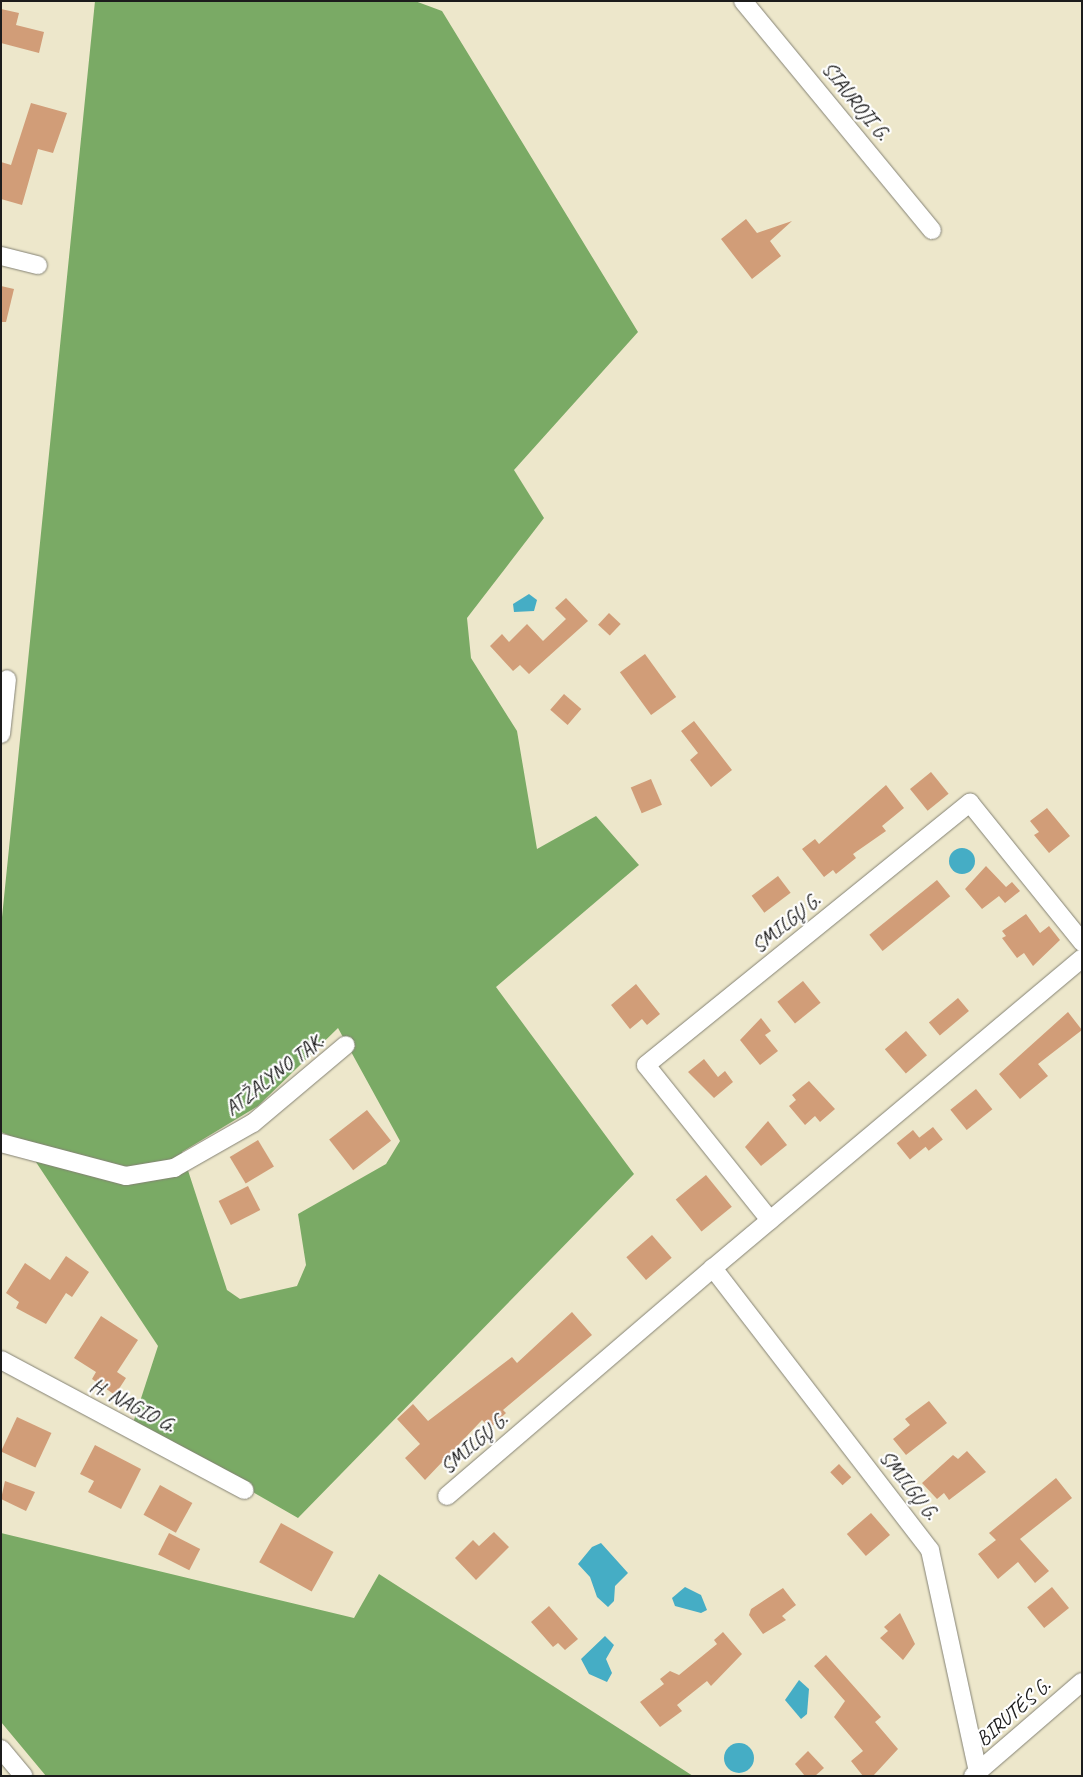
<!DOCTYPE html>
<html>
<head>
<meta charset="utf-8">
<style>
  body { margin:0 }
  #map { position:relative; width:1083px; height:1777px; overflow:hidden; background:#ede7cb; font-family:Caveat,sans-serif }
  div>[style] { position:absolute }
  .forest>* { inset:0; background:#7aaa65 }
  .water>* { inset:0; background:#45adc5 }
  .round { border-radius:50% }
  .building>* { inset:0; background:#d19d78; transform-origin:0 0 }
  .roads { filter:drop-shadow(0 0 1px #848274) drop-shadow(0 0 1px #848274) }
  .minor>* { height:18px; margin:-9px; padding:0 9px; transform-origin:9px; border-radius:9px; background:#fff }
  span { translate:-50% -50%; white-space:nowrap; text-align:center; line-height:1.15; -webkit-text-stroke:4.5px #fff; paint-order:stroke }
  .street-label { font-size:21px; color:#1c1c1c }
  .frame { position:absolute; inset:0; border:2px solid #1c1c1c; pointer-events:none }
</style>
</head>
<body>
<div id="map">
  <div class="forest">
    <div style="clip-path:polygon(evenodd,95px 1px,415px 1px,442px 11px,638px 332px,514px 470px,544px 518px,467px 618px,471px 658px,517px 731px,537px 849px,596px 816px,639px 865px,496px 987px,634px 1174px,298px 1518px,133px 1423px,158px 1346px,22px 1141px,1px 1132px,1px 927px,95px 1px,338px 1028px,400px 1141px,386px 1164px,298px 1214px,306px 1265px,297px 1286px,240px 1299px,227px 1290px,182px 1152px,258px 1106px,338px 1028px)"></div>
    <div style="clip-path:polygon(1px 1533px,354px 1618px,379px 1574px,693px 1776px,46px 1776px,1px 1722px)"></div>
  </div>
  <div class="water">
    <div style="clip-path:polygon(529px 594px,537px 600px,534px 611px,514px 612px,513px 604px)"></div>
    <div class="round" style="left:949px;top:848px;width:26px;height:26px"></div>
    <div style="clip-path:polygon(601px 1543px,628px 1573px,615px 1586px,614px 1601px,608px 1607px,597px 1597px,590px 1577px,578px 1564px,592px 1547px)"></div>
    <div style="clip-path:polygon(685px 1587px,701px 1595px,707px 1610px,701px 1613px,675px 1606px,672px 1598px)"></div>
    <div style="clip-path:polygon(605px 1636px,614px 1645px,606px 1659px,612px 1673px,607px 1682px,589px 1674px,581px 1659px)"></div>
    <div style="clip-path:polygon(799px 1680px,809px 1689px,807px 1714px,801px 1719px,785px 1700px)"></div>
    <div class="round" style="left:724px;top:1743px;width:30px;height:30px"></div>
  </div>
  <div class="building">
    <div style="clip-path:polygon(1px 9px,19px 13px,16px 25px,44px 32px,39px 53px,1px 43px)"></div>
    <div style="clip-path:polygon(31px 103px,67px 113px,53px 153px,38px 149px,22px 205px,1px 199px,1px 162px,11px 165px)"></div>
    <div style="clip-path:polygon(746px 219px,757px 233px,792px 221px,770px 241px,781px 256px,752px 279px,721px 239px)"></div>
    <div style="clip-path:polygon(1px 286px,14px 289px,6px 322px,1px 322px)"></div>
    <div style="clip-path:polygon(566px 598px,588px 621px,529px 674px,520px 665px,513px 671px,490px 646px,502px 634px,509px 642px,527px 624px,543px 641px,566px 619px,555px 608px)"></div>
    <div style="left:609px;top:613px;width:16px;height:16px;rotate:43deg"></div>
    <div style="left:645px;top:654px;width:53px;height:31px;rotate:54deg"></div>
    <div style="left:564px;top:694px;width:23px;height:21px;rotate:41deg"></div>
    <div style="clip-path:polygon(694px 721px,732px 770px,711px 787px,690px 760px,698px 753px,681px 731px)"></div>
    <div style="left:931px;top:772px;width:28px;height:27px;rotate:51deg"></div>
    <div style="left:651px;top:779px;width:28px;height:22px;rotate:67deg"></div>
    <div style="clip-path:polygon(886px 785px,904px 808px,882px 826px,886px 831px,853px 854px,856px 858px,836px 874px,833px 870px,824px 877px,802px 849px,815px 839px,819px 844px)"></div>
    <div style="clip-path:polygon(1047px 808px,1070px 836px,1049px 853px,1034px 835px,1039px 832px,1030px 821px)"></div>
    <div style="clip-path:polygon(986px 866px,1006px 887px,1012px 882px,1020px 891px,1005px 903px,999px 896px,982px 909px,965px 889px)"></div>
    <div style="left:778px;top:876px;width:21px;height:33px;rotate:53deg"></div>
    <div style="left:937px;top:880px;width:21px;height:87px;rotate:51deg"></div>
    <div style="clip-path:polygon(1026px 914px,1040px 933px,1049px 926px,1060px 940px,1033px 966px,1024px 953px,1017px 958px,1002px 938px,1006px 936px,1002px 931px)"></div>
    <div style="left:803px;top:981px;width:28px;height:33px;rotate:51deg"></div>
    <div style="clip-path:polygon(636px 984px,660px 1014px,647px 1025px,642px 1019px,630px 1029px,611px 1005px)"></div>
    <div style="left:958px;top:998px;width:17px;height:38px;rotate:50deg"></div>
    <div style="clip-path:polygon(1068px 1012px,1082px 1030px,1038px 1064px,1048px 1076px,1020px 1099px,999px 1074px)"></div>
    <div style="clip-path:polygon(761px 1018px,771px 1031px,765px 1035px,778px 1051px,760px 1065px,740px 1040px)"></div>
    <div style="left:906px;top:1031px;width:32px;height:28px;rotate:49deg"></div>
    <div style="clip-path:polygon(704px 1059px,718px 1077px,725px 1071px,733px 1082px,714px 1098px,688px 1072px)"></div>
    <div style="clip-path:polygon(809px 1081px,835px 1109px,820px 1122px,815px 1116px,805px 1125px,789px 1106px,796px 1100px,792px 1095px)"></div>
    <div style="left:976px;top:1089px;width:26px;height:33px;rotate:51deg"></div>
    <div style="left:367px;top:1110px;width:39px;height:48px;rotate:52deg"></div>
    <div style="clip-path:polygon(768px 1121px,787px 1145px,761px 1166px,745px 1147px)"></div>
    <div style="left:933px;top:1127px;width:16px;height:18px;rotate:52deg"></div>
    <div style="left:913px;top:1130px;width:21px;height:21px;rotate:51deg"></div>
    <div style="left:258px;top:1140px;width:31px;height:33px;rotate:59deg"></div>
    <div style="left:706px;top:1175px;width:41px;height:39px;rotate:51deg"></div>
    <div style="left:248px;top:1186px;width:27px;height:33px;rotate:63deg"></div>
    <div style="left:652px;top:1235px;width:30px;height:34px;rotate:49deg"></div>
    <div style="clip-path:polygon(66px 1256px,89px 1272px,72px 1297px,66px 1293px,46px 1324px,16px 1308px,19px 1302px,6px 1293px,25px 1263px,50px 1280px)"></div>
    <div style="clip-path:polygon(572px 1312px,592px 1335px,503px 1410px,506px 1413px,490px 1428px,482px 1420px,425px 1480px,405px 1458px,420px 1444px,397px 1419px,413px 1404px,428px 1421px,512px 1357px,517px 1363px)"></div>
    <div style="clip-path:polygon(101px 1316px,138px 1340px,117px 1372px,126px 1378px,115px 1395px,92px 1379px,96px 1372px,74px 1358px)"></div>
    <div style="clip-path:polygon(929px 1401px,947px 1423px,906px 1455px,893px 1439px,910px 1425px,905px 1419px)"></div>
    <div style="left:17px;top:1417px;width:38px;height:38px;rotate:25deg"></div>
    <div style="clip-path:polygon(95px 1445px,141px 1469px,121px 1509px,88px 1492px,94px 1481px,80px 1474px)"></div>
    <div style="clip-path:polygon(967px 1451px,986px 1472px,949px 1500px,944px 1493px,937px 1499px,922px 1483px,953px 1455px,958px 1459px)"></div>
    <div style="left:839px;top:1464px;width:18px;height:12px;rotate:47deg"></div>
    <div style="clip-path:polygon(1056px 1478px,1072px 1498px,1020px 1539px,1049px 1571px,1035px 1583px,1018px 1562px,998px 1579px,978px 1554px,996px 1540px,989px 1533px)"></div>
    <div style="clip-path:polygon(5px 1481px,35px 1492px,26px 1511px,1px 1499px)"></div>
    <div style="left:160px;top:1485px;width:37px;height:34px;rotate:29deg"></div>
    <div style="left:871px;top:1513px;width:29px;height:32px;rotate:49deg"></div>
    <div style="left:281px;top:1523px;width:60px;height:45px;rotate:29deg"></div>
    <div style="clip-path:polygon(494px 1532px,509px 1547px,476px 1580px,455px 1558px,473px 1540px,479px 1546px)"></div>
    <div style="left:169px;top:1533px;width:35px;height:24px;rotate:27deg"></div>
    <div style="left:1052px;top:1587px;width:27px;height:32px;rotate:51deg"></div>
    <div style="clip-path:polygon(783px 1588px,796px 1605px,782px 1616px,786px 1620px,763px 1634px,749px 1615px,751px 1609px)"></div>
    <div style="clip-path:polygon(549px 1606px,578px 1639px,565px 1650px,558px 1643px,553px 1647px,531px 1622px)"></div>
    <div style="clip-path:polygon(900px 1613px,915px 1644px,903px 1660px,880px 1638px,888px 1631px,884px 1627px)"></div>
    <div style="clip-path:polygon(723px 1632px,742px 1654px,711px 1686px,707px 1681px,677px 1705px,682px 1711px,660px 1727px,640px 1702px,664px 1684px,660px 1679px,670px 1671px,679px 1675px,717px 1644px,714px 1640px)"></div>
    <div style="clip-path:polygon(826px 1655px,881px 1717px,875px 1722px,898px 1749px,873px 1776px,863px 1776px,851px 1761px,863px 1751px,834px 1717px,845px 1701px,814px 1666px)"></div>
    <div style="clip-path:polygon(808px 1751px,824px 1768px,815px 1776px,805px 1776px,795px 1764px)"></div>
  </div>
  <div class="roads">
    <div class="minor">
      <div style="left:743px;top:1px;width:297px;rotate:50.5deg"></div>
      <div style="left:1px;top:256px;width:38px;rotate:14deg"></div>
      <div style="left:1px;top:734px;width:55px;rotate:-83.8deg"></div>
      <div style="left:1px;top:1143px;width:129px;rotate:14.8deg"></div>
      <div style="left:126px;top:1176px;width:49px;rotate:-9.5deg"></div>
      <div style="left:174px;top:1168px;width:91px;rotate:-29.7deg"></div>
      <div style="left:253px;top:1123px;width:121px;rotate:-40deg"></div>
      <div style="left:770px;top:1220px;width:198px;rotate:-128.7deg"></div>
      <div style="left:646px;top:1065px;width:417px;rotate:-39deg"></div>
      <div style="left:970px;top:803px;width:179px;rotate:51.1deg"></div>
      <div style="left:1px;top:1360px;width:276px;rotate:28.1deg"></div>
      <div style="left:447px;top:1496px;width:350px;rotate:-40.6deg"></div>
      <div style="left:1px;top:1749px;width:35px;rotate:50deg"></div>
      <div style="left:978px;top:1772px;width:227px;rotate:-102.2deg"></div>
      <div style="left:930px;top:1550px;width:356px;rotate:-127.6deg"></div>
      <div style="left:713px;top:1268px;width:482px;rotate:-40deg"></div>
      <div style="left:973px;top:1776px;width:144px;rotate:-40.8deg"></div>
    </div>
  </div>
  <div class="street-label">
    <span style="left:856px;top:101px;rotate:51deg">SIAUROJI G.</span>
    <span style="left:786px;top:923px;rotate:-39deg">SMILGŲ G.</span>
    <span style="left:274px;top:1074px;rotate:-38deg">ATŽALYNO TAK.</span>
    <span style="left:133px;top:1405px;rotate:28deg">H. NAGIO G.</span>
    <span style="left:474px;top:1443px;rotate:-41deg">SMILGŲ G.</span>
    <span style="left:909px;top:1485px;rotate:52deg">SMILGŲ G.</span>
    <span style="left:1013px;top:1712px;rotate:-41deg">BIRUTĖS G.</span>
  </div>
  <div class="frame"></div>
</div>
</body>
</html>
